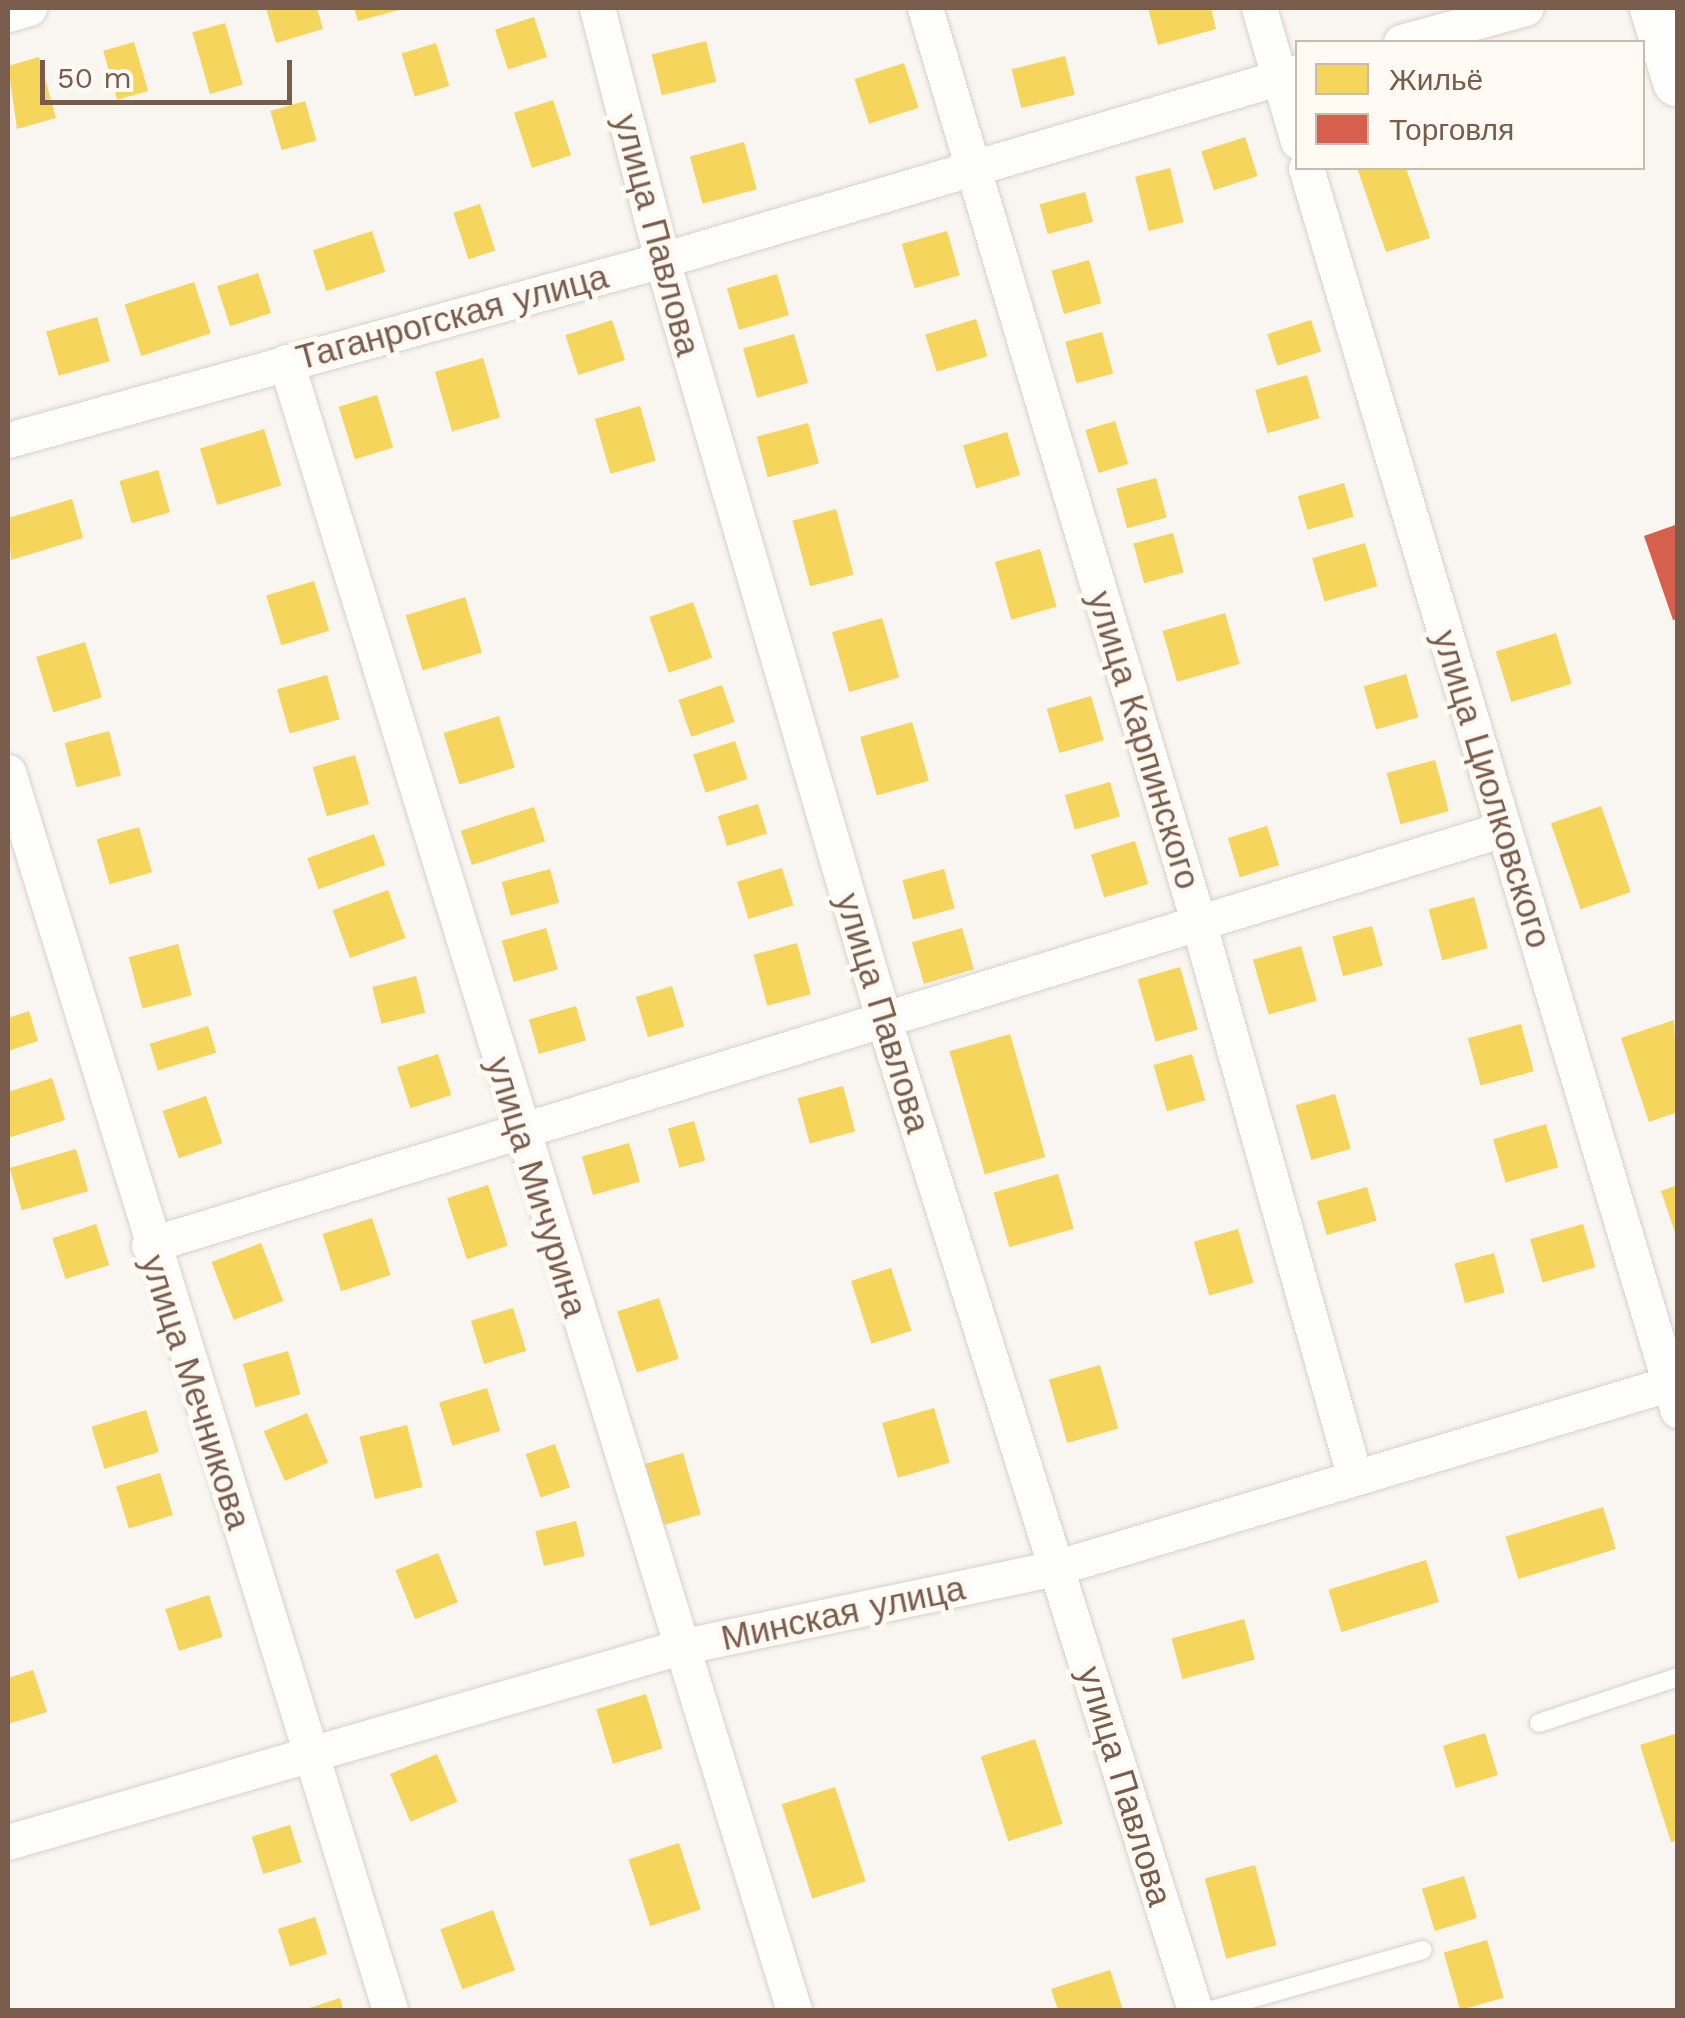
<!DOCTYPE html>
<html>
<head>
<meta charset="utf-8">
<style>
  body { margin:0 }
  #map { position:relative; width:1685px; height:2018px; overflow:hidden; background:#f9f5f0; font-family:"Work Sans",sans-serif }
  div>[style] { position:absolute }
  .homes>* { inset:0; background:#f6d55c; transform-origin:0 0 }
  .shops>* { inset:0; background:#d6604d }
  .roads { filter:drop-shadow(0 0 2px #d7d1cb) drop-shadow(0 0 2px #d7d1cb) }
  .lane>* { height:18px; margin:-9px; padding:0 9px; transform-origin:9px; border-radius:9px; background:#fefefd }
  .street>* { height:35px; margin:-17.5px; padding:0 17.5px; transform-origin:17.5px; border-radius:17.5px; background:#fefefd }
  .secondary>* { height:50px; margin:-25px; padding:0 25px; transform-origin:25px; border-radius:25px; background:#fefefd }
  span { translate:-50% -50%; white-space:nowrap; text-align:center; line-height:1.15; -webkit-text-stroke:10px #fffaf3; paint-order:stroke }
  .street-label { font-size:35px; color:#7a5c4d }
  .frame { position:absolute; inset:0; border:10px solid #7a5c4d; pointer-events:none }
  .legend { position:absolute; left:1295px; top:40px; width:350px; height:130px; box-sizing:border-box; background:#fffaf3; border:2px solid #cabbb1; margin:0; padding:12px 18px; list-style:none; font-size:30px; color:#7a5c4d }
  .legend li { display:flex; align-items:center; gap:20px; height:50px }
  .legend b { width:50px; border:2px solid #cabbb1 }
  .scale { position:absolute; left:40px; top:60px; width:252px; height:45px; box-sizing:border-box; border:5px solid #7a5c4d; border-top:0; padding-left:12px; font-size:30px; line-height:35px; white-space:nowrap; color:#7a5c4d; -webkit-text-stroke:8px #fffaf3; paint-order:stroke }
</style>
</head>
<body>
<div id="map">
  <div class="homes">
    <div style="clip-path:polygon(266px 8px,317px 8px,323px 29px,276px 43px)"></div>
    <div style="clip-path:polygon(354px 8px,403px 8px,403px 9px,358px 21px)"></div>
    <div style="clip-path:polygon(1148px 8px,1211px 8px,1216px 29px,1158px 45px)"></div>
    <div style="left:534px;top:17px;width:42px;height:41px;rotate:72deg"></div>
    <div style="left:225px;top:23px;width:64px;height:34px;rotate:74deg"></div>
    <div style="left:706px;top:41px;width:42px;height:56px;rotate:76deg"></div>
    <div style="left:134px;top:42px;width:51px;height:32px;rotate:74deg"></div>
    <div style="left:436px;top:43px;width:45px;height:36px;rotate:73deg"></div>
    <div style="left:1065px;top:56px;width:40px;height:55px;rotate:76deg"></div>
    <div style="clip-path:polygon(39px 57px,56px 118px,17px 129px,8px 66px)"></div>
    <div style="left:904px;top:63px;width:47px;height:52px;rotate:72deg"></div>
    <div style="left:553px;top:100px;width:58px;height:41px;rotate:72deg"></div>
    <div style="left:305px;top:101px;width:41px;height:36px;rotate:74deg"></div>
    <div style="left:1245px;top:137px;width:41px;height:46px;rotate:72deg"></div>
    <div style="left:744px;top:142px;width:49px;height:56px;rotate:75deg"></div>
    <div style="left:1170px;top:168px;width:56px;height:36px;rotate:76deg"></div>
    <div style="clip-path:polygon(1357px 168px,1406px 168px,1430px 238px,1386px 252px)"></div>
    <div style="left:1085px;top:192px;width:31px;height:47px;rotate:75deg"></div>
    <div style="left:480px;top:204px;width:49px;height:28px;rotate:72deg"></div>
    <div style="left:372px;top:231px;width:43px;height:62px;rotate:72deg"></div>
    <div style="left:947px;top:231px;width:46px;height:47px;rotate:74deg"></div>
    <div style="left:1089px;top:260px;width:45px;height:39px;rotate:74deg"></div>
    <div style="left:258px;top:273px;width:42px;height:43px;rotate:72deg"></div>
    <div style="left:777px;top:274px;width:43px;height:52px;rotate:74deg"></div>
    <div style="left:194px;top:282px;width:54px;height:73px;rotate:72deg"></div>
    <div style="left:97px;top:317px;width:46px;height:53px;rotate:74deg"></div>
    <div style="left:976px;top:319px;width:39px;height:53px;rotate:73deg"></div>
    <div style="left:612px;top:320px;width:42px;height:49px;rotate:72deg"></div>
    <div style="left:1311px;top:320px;width:33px;height:46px;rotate:72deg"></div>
    <div style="left:1102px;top:332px;width:43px;height:38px;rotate:75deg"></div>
    <div style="left:794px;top:334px;width:51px;height:53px;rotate:74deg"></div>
    <div style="left:483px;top:358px;width:62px;height:50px;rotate:74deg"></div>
    <div style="left:1307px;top:375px;width:45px;height:54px;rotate:74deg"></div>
    <div style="left:377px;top:395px;width:55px;height:40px;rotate:73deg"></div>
    <div style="left:640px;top:406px;width:57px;height:47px;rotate:74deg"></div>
    <div style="left:1115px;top:421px;width:45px;height:31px;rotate:73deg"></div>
    <div style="left:808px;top:423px;width:42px;height:53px;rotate:75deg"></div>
    <div style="left:264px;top:429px;width:59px;height:67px;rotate:73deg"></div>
    <div style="left:1007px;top:432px;width:45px;height:46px;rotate:73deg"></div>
    <div style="left:158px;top:470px;width:44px;height:40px;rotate:74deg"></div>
    <div style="left:1156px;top:478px;width:41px;height:41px;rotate:75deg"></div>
    <div style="left:1344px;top:483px;width:35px;height:48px;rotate:74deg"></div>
    <div style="clip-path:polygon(72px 499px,83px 538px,11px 560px,8px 518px)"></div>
    <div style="left:836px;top:509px;width:68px;height:45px;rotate:75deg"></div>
    <div style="left:1173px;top:533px;width:41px;height:41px;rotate:75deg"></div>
    <div style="left:1365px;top:543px;width:45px;height:55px;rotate:74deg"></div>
    <div style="left:1040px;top:549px;width:60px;height:47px;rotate:74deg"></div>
    <div style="left:314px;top:581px;width:52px;height:50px;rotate:73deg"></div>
    <div style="left:465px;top:597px;width:58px;height:62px;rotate:73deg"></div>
    <div style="left:693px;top:602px;width:59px;height:46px;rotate:71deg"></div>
    <div style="left:1225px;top:613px;width:53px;height:65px;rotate:74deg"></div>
    <div style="left:882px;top:618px;width:62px;height:52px;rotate:74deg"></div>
    <div style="left:1556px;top:633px;width:53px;height:63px;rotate:73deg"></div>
    <div style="left:85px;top:642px;width:58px;height:51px;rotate:73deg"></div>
    <div style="left:1406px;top:674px;width:45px;height:44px;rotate:74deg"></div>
    <div style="left:327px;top:675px;width:46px;height:52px;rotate:74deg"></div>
    <div style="left:722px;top:685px;width:39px;height:46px;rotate:71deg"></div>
    <div style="left:1091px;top:696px;width:46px;height:46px;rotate:74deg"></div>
    <div style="left:499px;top:716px;width:54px;height:58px;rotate:73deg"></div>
    <div style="left:912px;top:722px;width:61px;height:54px;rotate:74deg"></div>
    <div style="left:109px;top:731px;width:46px;height:46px;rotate:75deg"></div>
    <div style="left:735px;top:741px;width:40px;height:44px;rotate:72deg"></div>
    <div style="left:355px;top:755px;width:51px;height:44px;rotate:74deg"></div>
    <div style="left:1435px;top:760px;width:53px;height:50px;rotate:75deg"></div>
    <div style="left:1110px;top:782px;width:36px;height:47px;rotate:74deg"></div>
    <div style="left:758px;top:804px;width:31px;height:42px;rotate:73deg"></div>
    <div style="left:1601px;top:806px;width:91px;height:53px;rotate:71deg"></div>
    <div style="left:534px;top:807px;width:36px;height:77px;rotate:72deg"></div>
    <div style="left:1267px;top:826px;width:41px;height:41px;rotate:73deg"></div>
    <div style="left:139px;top:827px;width:47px;height:44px;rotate:74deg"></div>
    <div style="left:374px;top:834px;width:33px;height:71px;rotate:70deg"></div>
    <div style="left:1135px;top:841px;width:45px;height:46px;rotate:73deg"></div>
    <div style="left:782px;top:868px;width:39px;height:47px;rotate:73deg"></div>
    <div style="left:550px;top:869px;width:35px;height:50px;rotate:75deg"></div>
    <div style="left:944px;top:869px;width:41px;height:43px;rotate:75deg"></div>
    <div style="left:388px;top:890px;width:51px;height:59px;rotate:70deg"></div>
    <div style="left:1474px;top:897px;width:53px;height:47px;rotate:75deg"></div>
    <div style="left:1372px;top:926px;width:41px;height:41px;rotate:75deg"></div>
    <div style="left:546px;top:928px;width:43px;height:46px;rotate:74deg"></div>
    <div style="left:962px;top:928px;width:43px;height:52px;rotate:74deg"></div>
    <div style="left:797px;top:943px;width:53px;height:45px;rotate:75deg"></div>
    <div style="left:178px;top:944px;width:53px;height:51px;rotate:75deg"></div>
    <div style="left:1301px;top:946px;width:57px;height:50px;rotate:74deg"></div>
    <div style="left:1180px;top:967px;width:65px;height:44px;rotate:74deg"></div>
    <div style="left:416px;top:976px;width:38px;height:45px;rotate:76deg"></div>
    <div style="left:672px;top:986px;width:42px;height:38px;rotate:73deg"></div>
    <div style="left:576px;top:1006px;width:36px;height:49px;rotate:74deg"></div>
    <div style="clip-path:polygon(29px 1011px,38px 1041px,8px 1051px,8px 1018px)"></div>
    <div style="clip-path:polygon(1674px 1020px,1678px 1112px,1649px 1122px,1621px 1038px)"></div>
    <div style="left:1521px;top:1024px;width:49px;height:55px;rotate:75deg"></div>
    <div style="left:208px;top:1026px;width:28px;height:61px;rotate:73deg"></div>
    <div style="left:1010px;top:1034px;width:128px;height:63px;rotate:74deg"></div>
    <div style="left:438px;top:1054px;width:43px;height:43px;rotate:72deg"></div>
    <div style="left:1192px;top:1054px;width:48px;height:40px;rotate:74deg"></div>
    <div style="clip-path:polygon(52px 1078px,65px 1120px,8px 1138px,8px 1092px)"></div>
    <div style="left:843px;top:1086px;width:47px;height:47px;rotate:75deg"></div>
    <div style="left:1335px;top:1094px;width:57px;height:41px;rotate:74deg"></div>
    <div style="left:206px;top:1096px;width:50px;height:46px;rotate:71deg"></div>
    <div style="left:694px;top:1121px;width:41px;height:27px;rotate:74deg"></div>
    <div style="left:1546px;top:1124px;width:45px;height:55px;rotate:74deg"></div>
    <div style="left:629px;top:1143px;width:40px;height:49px;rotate:74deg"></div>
    <div style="left:76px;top:1149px;width:44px;height:69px;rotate:74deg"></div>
    <div style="left:1058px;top:1174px;width:57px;height:67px;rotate:74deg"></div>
    <div style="left:488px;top:1185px;width:64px;height:43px;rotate:72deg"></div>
    <div style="clip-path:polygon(1678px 1185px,1678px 1237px,1677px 1238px,1661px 1191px)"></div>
    <div style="left:1367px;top:1187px;width:35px;height:52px;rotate:74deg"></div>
    <div style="left:372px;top:1218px;width:60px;height:52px;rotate:72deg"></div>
    <div style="left:96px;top:1224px;width:43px;height:46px;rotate:72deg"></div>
    <div style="left:1583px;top:1224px;width:45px;height:55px;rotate:74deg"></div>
    <div style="left:1238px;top:1229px;width:56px;height:46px;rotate:74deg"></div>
    <div style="left:261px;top:1243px;width:62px;height:53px;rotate:69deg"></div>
    <div style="left:1494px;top:1253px;width:41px;height:41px;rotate:75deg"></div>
    <div style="left:891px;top:1268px;width:66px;height:42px;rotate:72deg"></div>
    <div style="left:659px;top:1298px;width:64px;height:44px;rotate:72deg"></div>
    <div style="left:513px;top:1308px;width:45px;height:44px;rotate:73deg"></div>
    <div style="left:288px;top:1351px;width:45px;height:47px;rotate:74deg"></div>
    <div style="left:1100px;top:1365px;width:66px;height:53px;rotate:74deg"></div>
    <div style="left:487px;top:1388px;width:45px;height:50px;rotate:73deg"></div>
    <div style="left:934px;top:1408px;width:57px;height:54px;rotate:74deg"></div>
    <div style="left:146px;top:1410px;width:44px;height:57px;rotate:73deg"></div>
    <div style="left:307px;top:1413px;width:54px;height:47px;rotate:67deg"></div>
    <div style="left:407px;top:1425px;width:64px;height:49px;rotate:76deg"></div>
    <div style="left:555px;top:1444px;width:46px;height:31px;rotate:71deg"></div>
    <div style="left:683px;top:1453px;width:64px;height:44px;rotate:74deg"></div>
    <div style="left:160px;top:1473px;width:44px;height:46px;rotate:73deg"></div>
    <div style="left:1603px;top:1507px;width:44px;height:102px;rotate:73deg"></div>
    <div style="left:576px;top:1521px;width:36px;height:42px;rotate:76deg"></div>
    <div style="left:438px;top:1553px;width:53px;height:46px;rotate:68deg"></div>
    <div style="left:1426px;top:1560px;width:44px;height:102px;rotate:73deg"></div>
    <div style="left:209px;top:1595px;width:44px;height:46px;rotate:72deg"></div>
    <div style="left:1244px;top:1619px;width:42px;height:75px;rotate:75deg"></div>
    <div style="clip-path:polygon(33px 1670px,47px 1712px,8px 1724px,8px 1678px)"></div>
    <div style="left:646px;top:1694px;width:57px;height:52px;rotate:73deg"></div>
    <div style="left:1485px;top:1733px;width:44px;height:44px;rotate:73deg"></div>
    <div style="clip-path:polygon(1678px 1733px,1678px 1840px,1671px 1842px,1640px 1745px)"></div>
    <div style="left:1035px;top:1739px;width:89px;height:57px;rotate:72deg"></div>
    <div style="left:437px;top:1754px;width:52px;height:51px;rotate:67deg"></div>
    <div style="left:835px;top:1787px;width:99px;height:56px;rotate:72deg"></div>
    <div style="left:290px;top:1825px;width:39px;height:40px;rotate:73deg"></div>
    <div style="left:679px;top:1843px;width:70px;height:53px;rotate:72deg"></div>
    <div style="left:1255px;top:1865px;width:83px;height:52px;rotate:75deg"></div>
    <div style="left:1464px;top:1876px;width:44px;height:44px;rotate:73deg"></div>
    <div style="left:493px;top:1910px;width:64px;height:56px;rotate:70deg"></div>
    <div style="left:315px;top:1917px;width:39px;height:39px;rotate:72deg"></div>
    <div style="left:1487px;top:1940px;width:60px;height:45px;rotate:74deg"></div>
    <div style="clip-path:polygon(1110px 1970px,1123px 2010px,1058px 2010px,1051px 1989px)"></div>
    <div style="clip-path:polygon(340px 1998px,343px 2010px,303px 2010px)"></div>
  </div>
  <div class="shops">
    <div style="clip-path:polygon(1678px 524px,1678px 619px,1673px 620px,1644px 536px)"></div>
  </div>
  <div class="roads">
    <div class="lane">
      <div style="left:1539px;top:1723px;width:146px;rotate:-18.3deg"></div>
      <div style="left:1212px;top:2010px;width:219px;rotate:-15.9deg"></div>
    </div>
    <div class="street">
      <div style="left:597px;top:8px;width:260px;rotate:75.5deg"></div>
      <div style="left:662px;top:260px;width:796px;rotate:73.73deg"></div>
      <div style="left:885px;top:1024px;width:1034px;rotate:72.55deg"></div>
      <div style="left:925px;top:8px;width:953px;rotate:73.35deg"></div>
      <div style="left:1198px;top:921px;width:576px;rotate:74.27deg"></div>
      <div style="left:1259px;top:8px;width:139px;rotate:73.7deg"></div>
      <div style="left:8px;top:14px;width:22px;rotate:-16deg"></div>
      <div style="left:1401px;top:42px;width:129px;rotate:-15.3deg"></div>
      <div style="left:1306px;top:168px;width:1297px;rotate:73.34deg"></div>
      <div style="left:286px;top:362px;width:1725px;rotate:72.87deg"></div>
      <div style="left:8px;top:440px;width:678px;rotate:-15.39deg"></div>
      <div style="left:662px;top:260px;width:663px;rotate:-16.47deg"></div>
      <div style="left:8px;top:772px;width:1296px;rotate:72.85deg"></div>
      <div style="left:149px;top:1245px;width:1417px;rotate:-17.07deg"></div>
      <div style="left:8px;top:1842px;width:700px;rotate:-16.18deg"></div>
      <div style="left:680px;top:1647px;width:386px;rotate:-11.9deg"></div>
      <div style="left:1058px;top:1567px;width:647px;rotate:-16.7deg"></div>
    </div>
    <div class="secondary">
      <div style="left:1655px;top:8px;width:77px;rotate:72.7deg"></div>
    </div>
  </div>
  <div class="street-label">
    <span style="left:657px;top:235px;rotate:75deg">улица Павлова</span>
    <span style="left:452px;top:317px;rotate:-15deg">Таганрогская улица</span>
    <span style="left:1144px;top:740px;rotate:73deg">улица Карпинского</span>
    <span style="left:1492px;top:789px;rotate:73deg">улица Циолковского</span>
    <span style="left:883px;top:1013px;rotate:73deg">улица Павлова</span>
    <span style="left:537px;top:1187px;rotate:73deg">улица Мичурина</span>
    <span style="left:196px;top:1392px;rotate:72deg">улица Мечникова</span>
    <span style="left:843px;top:1613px;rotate:-12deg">Минская улица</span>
    <span style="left:1125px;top:1786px;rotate:73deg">улица Павлова</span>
  </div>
  <div class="frame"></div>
  <ul class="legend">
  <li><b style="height:28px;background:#f6d55c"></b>Жильё</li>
  <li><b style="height:28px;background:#d6604d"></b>Торговля</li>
  </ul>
  <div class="scale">50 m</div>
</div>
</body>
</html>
